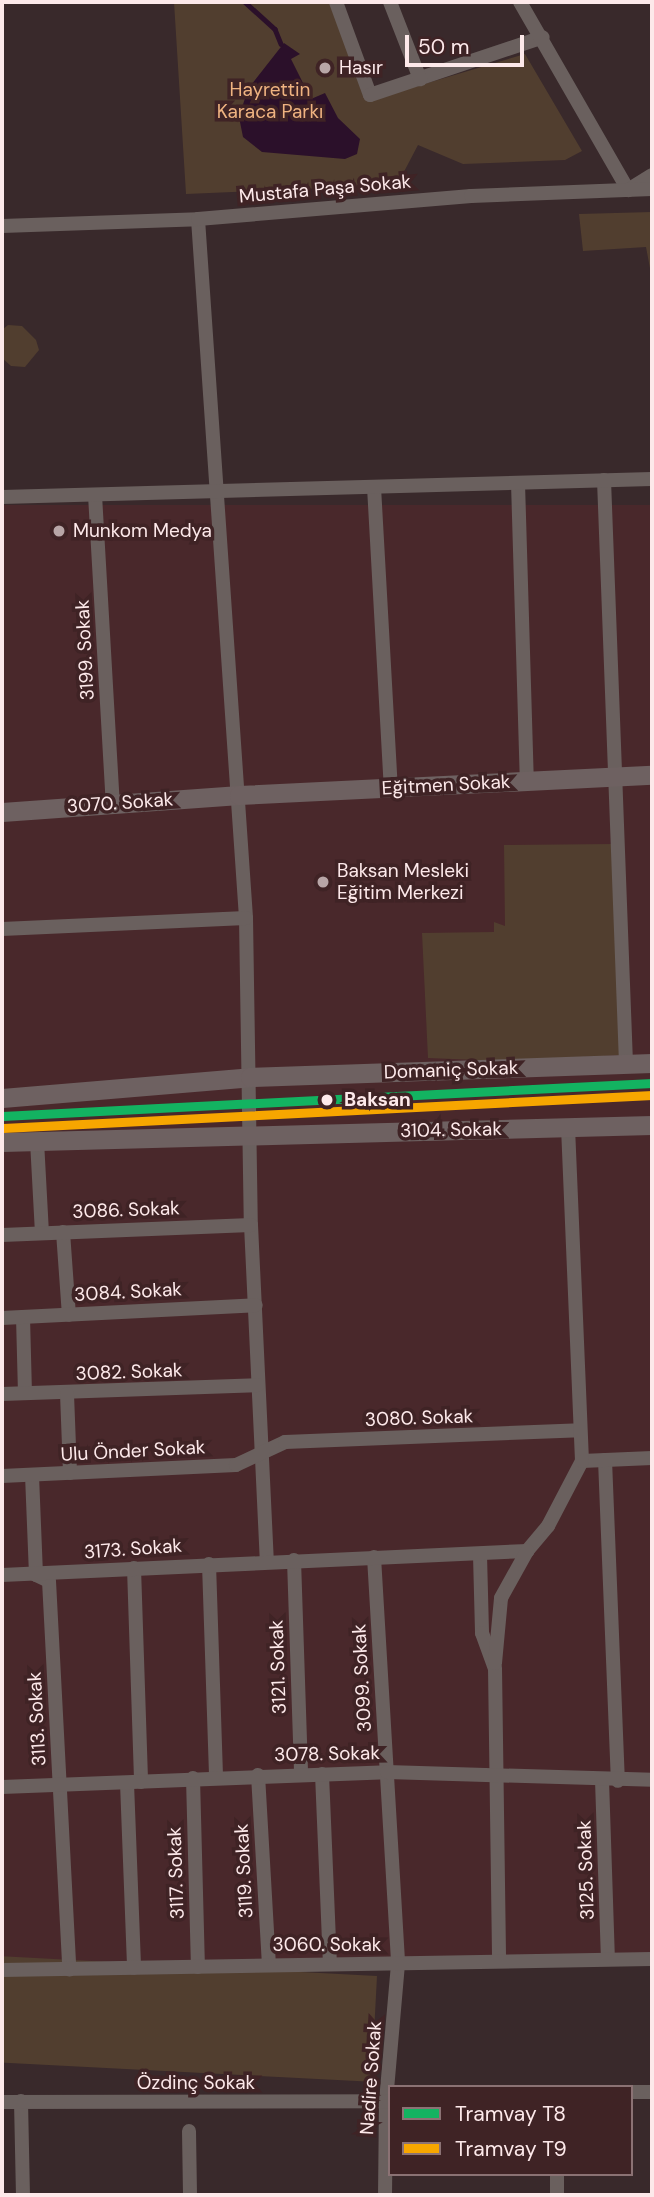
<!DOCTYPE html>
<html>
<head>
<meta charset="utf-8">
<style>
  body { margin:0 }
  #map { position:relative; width:654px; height:2197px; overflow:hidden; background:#39292b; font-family:"DM Sans",sans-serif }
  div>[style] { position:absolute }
  .built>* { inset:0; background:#49282b; transform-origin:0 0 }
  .green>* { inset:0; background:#513e2f; transform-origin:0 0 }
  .water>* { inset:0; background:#2b102a }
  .stream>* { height:4.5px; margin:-2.25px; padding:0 2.25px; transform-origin:2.25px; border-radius:2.25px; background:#2b102a }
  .street>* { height:14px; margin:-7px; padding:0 7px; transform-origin:7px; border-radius:7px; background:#6a605e }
  .secondary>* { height:19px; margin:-9.5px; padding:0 9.5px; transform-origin:9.5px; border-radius:9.5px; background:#6e6161 }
  .tram-1>* { height:9px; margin:-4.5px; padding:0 4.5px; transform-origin:4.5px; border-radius:4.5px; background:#13b361 }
  .tram-2>* { height:9px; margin:-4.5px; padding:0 4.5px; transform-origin:4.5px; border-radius:4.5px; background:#f7a600 }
  .dots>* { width:19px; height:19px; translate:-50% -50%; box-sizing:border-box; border:4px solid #3f2325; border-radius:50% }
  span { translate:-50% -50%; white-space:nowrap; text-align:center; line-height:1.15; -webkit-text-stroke:7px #3f2325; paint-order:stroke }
  .poi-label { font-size:19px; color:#fde9ea }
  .left { translate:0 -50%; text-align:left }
  .park-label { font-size:19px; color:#efb381 }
  .street-label { font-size:19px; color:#fde9ea }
  .stop-label { font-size:19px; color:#fde9ea; font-weight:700 }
  .frame { position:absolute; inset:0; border:4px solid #fde9ea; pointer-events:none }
  .legend { position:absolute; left:388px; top:2085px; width:245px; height:91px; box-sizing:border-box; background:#3f2325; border:2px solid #8b7274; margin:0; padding:9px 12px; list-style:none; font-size:21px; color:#fde9ea }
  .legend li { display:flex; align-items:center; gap:14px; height:35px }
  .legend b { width:35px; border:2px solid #8b7274 }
  .scale { position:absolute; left:405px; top:35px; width:119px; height:32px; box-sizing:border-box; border:4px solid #fde9ea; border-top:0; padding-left:9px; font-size:21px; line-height:24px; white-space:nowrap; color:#fde9ea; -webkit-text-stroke:5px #3f2325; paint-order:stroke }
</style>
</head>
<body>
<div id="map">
  <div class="built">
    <div style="left:652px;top:505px;width:1459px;height:650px;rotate:90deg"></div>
  </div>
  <div class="green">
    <div style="clip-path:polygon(174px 2px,329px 2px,367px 101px,525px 54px,582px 151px,565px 160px,463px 164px,418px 145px,397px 185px,186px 194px)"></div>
    <div style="clip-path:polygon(652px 212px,652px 279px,646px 247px,583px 251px,579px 214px)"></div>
    <div style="clip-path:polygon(8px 325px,22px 326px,36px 340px,39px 350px,25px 367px,11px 366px,2px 358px,2px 330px)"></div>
    <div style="clip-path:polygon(614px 844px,623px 1055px,503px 1061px,428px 1058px,422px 933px,494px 932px,494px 922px,505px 926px,504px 845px)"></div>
    <div style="left:377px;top:1976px;width:106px;height:375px;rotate:93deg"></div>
  </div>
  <div class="water">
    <div style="clip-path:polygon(284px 43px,300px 54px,291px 59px,311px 99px,325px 93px,338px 118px,360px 139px,357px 154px,345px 159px,262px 152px,243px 137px,239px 117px,248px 89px)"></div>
  </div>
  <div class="stream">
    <div style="left:245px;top:2px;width:40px;rotate:42deg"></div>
    <div style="left:275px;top:29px;width:16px;rotate:68deg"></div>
  </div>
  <div class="street">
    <div style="left:336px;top:2px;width:99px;rotate:69.9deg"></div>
    <div style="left:370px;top:95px;width:182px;rotate:-18.5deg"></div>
    <div style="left:390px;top:2px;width:83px;rotate:68.7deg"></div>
    <div style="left:520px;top:2px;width:217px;rotate:60.1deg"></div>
    <div style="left:628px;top:190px;width:28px;rotate:-32deg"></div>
    <div style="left:198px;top:219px;width:701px;rotate:86.07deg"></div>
    <div style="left:246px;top:918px;width:307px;rotate:89.1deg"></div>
    <div style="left:251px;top:1225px;width:336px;rotate:87.3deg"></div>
    <div style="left:2px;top:226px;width:196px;rotate:-2deg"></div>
    <div style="left:198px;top:219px;width:274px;rotate:-4.8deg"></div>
    <div style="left:471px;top:196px;width:181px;rotate:-2.2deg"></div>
    <div style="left:604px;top:480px;width:584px;rotate:87.84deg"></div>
    <div style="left:518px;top:483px;width:298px;rotate:88.3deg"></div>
    <div style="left:374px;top:487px;width:301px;rotate:86.8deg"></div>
    <div style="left:95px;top:495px;width:310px;rotate:86.7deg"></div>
    <div style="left:2px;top:497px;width:650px;rotate:-1.59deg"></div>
    <div style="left:2px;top:929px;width:244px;rotate:-2.6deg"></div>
    <div style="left:37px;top:1141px;width:92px;rotate:86.9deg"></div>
    <div style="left:63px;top:1232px;width:83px;rotate:85.9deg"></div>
    <div style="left:2px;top:1235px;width:249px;rotate:-2.3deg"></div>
    <div style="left:23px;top:1317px;width:75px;rotate:88.5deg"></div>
    <div style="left:2px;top:1318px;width:254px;rotate:-2.9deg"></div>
    <div style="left:2px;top:1394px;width:256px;rotate:-2deg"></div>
    <div style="left:67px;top:1394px;width:79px;rotate:87.8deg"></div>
    <div style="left:605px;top:1460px;width:321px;rotate:87.7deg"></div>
    <div style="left:582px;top:1461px;width:70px;rotate:-2.5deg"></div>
    <div style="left:32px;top:1475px;width:100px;rotate:87.7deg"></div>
    <div style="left:36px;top:1575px;width:14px;rotate:25deg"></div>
    <div style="left:49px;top:1581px;width:389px;rotate:87deg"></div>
    <div style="left:2px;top:1476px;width:234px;rotate:-2.7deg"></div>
    <div style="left:236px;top:1465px;width:54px;rotate:-25.1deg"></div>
    <div style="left:285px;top:1442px;width:295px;rotate:-2.3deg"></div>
    <div style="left:480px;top:1555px;width:78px;rotate:88.5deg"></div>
    <div style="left:482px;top:1633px;width:37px;rotate:70deg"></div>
    <div style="left:495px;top:1668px;width:291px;rotate:89.2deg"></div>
    <div style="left:374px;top:1557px;width:408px;rotate:86.6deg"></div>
    <div style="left:398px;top:1964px;width:138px;rotate:95deg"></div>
    <div style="left:386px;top:2101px;width:94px;rotate:90.6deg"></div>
    <div style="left:294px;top:1560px;width:214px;rotate:88.1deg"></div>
    <div style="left:209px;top:1564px;width:213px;rotate:88.1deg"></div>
    <div style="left:134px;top:1568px;width:214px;rotate:88.1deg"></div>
    <div style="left:2px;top:1575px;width:526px;rotate:-2.62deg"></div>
    <div style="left:527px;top:1551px;width:33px;rotate:-50deg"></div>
    <div style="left:548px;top:1526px;width:73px;rotate:-62.4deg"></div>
    <div style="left:582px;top:1461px;width:333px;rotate:-92.4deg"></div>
    <div style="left:495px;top:1663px;width:65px;rotate:-84.7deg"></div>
    <div style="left:501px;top:1598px;width:54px;rotate:-61deg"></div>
    <div style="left:322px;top:1774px;width:190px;rotate:87.6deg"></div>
    <div style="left:258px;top:1775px;width:189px;rotate:86.7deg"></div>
    <div style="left:193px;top:1778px;width:189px;rotate:88.5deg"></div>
    <div style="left:602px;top:1780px;width:178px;rotate:88.1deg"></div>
    <div style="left:127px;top:1783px;width:185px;rotate:87.8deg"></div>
    <div style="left:2px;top:1787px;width:385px;rotate:-2.2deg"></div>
    <div style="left:387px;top:1772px;width:265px;rotate:1.7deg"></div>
    <div style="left:2px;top:1970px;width:650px;rotate:-0.97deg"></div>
    <div style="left:631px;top:2092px;width:21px"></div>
    <div style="left:21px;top:2101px;width:94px;rotate:88.8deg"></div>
    <div style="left:2px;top:2102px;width:388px;rotate:-0.1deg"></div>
    <div style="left:189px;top:2131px;width:64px;rotate:89.1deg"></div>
    <div style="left:557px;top:2174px;width:21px;rotate:90deg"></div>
  </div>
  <div class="secondary">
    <div style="left:2px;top:812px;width:238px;rotate:-4.1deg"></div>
    <div style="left:239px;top:795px;width:413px;rotate:-2.8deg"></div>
    <div style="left:2px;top:1098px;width:249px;rotate:-4.8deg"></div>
    <div style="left:250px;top:1077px;width:402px;rotate:-2deg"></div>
    <div style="left:2px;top:1142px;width:650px;rotate:-1.5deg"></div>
  </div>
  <div class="tram-1">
    <div style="left:2px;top:1116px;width:651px;rotate:-2.91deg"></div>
  </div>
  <div class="tram-2">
    <div style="left:3px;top:1128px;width:650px;rotate:-2.91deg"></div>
  </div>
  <div class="dots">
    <div style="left:325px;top:68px;background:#b8a6a7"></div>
    <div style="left:59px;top:531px;background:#b8a6a7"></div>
    <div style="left:323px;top:882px;background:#b8a6a7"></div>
    <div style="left:327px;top:1100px;background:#fde9ea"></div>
  </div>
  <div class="poi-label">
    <span class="left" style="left:339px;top:68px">Hasır</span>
    <span class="left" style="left:73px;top:531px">Munkom Medya</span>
    <span class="left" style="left:337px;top:882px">Baksan Mesleki<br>Eğitim Merkezi</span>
  </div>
  <div class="park-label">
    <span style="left:270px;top:101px">Hayrettin<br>Karaca Parkı</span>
  </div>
  <div class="street-label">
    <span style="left:325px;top:189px;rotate:-5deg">Mustafa Paşa Sokak</span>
    <span style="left:85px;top:650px;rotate:-93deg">3199. Sokak</span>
    <span style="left:446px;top:785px;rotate:-3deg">Eğitmen Sokak</span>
    <span style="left:120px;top:803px;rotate:-4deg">3070. Sokak</span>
    <span style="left:451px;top:1070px;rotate:-2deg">Domaniç Sokak</span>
    <span style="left:451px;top:1130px;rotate:-1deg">3104. Sokak</span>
    <span style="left:126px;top:1210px;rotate:-2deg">3086. Sokak</span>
    <span style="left:128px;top:1292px;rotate:-3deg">3084. Sokak</span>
    <span style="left:129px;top:1372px;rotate:-2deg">3082. Sokak</span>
    <span style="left:419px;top:1418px;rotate:-2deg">3080. Sokak</span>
    <span style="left:133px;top:1451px;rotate:-3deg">Ulu Önder Sokak</span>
    <span style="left:133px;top:1549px;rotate:-4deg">3173. Sokak</span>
    <span style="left:278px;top:1667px;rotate:-92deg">3121. Sokak</span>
    <span style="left:362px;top:1678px;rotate:-93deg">3099. Sokak</span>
    <span style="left:37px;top:1719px;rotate:-93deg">3113. Sokak</span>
    <span style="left:327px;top:1754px;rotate:-1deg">3078. Sokak</span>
    <span style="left:586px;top:1870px;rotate:-92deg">3125. Sokak</span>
    <span style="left:244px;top:1871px;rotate:-93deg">3119. Sokak</span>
    <span style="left:176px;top:1873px;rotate:-92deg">3117. Sokak</span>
    <span style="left:327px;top:1945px">3060. Sokak</span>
    <span style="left:371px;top:2078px;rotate:-86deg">Nadire Sokak</span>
    <span style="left:196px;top:2083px">Özdinç Sokak</span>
  </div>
  <div class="stop-label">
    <span class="left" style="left:344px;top:1100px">Baksan</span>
  </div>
  <div class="frame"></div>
  <ul class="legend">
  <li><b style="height:9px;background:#13b361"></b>Tramvay T8</li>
  <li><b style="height:9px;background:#f7a600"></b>Tramvay T9</li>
  </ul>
  <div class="scale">50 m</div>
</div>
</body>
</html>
